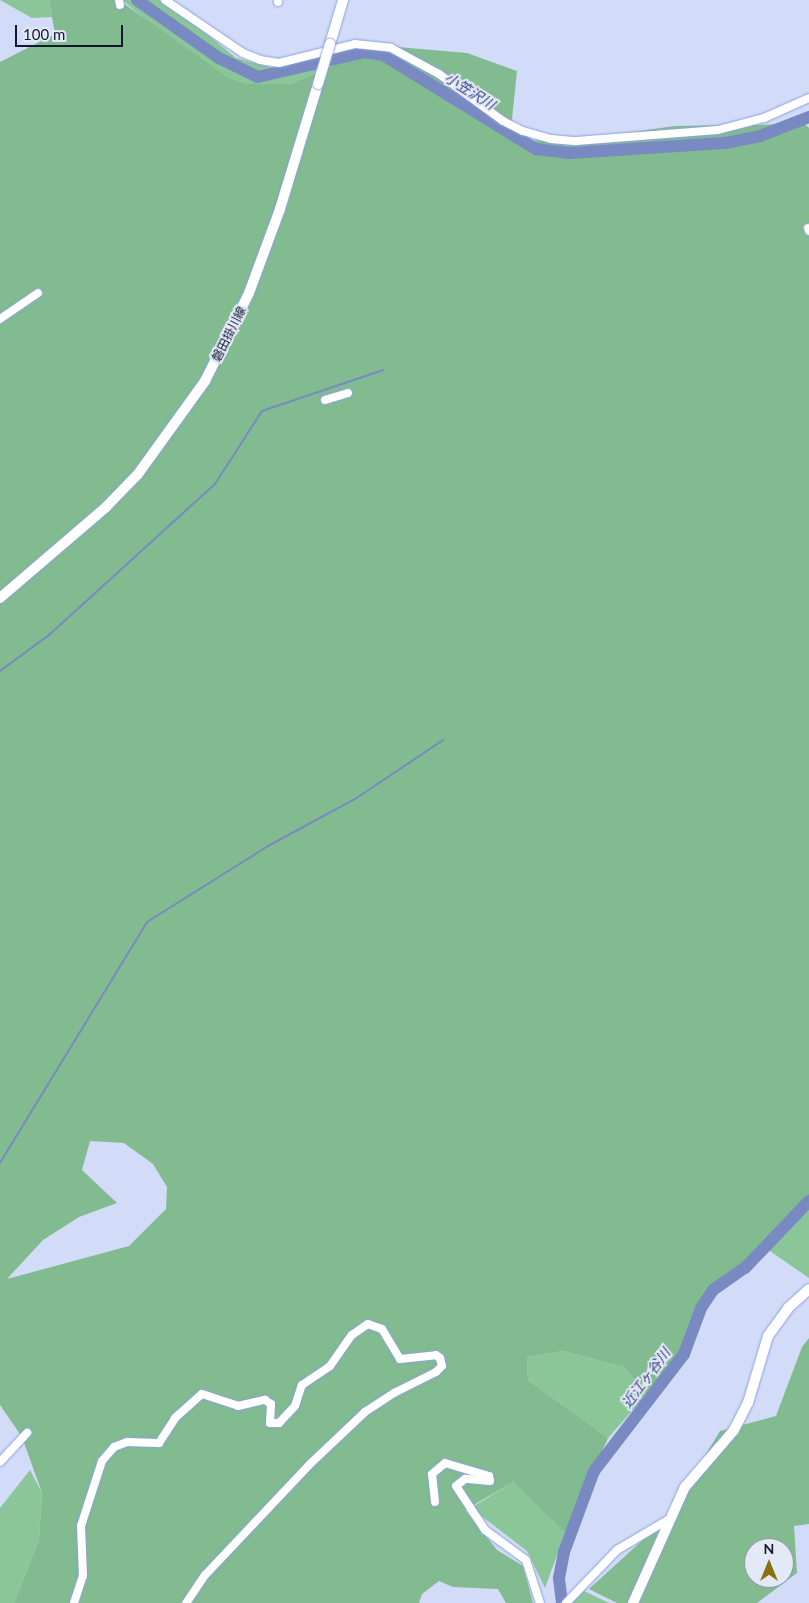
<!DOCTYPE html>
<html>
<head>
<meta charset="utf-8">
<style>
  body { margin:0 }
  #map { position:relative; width:809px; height:1603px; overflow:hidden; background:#d2dbf7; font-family:Lato,"Noto Sans JP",sans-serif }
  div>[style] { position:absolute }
  .green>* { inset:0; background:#8bc699 }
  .forest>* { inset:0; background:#81bb8f }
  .stream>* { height:2px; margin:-1px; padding:0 1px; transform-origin:1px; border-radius:1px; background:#798ac3 }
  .river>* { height:12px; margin:-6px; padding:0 6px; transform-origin:6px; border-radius:6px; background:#798ac3 }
  .roads { filter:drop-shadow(0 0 1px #8da1e2) drop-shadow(0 0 1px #8da1e2) }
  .street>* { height:8px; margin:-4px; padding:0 4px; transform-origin:4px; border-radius:4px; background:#fff }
  .secondary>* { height:10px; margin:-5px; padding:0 5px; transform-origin:5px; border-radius:5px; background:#fff }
  .bridges { filter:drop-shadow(0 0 1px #8da1e2) drop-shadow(0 0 1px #8da1e2) }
  .secondary-bridge>* { height:10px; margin:-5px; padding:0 5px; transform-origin:5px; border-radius:5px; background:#fff }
  span { translate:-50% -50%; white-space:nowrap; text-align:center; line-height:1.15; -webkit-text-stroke:4px #e4e9f7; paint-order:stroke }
  .street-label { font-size:12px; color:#121831 }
  .water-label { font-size:14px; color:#2d3b81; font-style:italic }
  .north { position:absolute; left:744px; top:1538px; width:50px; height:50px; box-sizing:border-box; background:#e4e9f7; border:1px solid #9095a8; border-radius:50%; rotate:0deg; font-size:14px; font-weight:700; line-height:20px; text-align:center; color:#121831 }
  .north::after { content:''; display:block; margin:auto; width:18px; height:22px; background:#8b7012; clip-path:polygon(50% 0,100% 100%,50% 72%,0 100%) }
  .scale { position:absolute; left:15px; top:25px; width:108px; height:22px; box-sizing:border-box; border:2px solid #121831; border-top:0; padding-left:6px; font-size:15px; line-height:18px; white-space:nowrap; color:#121831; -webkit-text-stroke:4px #e4e9f7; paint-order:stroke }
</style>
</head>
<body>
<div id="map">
  <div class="green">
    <div style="clip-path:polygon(0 0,49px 0,52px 17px,32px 18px)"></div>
    <div style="clip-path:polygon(122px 0,166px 0,236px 58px,274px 68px,349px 50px,313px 74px,290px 84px,248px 84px,227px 77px,167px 37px)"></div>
    <div style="clip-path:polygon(809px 1197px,809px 1278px,760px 1244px)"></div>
    <div style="clip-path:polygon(563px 1351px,624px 1367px,647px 1394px,608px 1438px,528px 1380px,527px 1357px)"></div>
    <div style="clip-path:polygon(30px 1470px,42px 1493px,39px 1540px,14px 1603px,0 1603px,0 1508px)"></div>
    <div style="clip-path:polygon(513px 1482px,565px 1533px,545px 1588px,527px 1551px,471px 1508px)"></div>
    <div style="clip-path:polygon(584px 1591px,609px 1603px,572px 1603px)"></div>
  </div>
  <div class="forest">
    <div style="clip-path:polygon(evenodd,49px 0,119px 0,227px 77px,248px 84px,290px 84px,334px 65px,363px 44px,467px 53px,517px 71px,512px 119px,519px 140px,569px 141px,675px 126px,805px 124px,809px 128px,809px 1198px,752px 1255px,703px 1295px,685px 1344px,647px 1394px,624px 1367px,563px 1351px,527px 1357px,528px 1380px,608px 1438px,565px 1533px,513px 1482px,465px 1510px,497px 1550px,523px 1566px,533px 1603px,506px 1603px,498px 1589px,453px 1587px,439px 1581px,422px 1594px,419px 1603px,14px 1603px,39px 1540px,42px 1493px,22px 1437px,0 1405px,0 62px,55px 34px,49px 0,90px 1141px,124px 1143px,153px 1164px,167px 1187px,166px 1209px,129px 1246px,7px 1279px,43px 1240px,79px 1217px,117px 1203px,82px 1170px,90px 1141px)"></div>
    <div style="clip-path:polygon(evenodd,809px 1338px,809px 1524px,794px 1526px,797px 1573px,757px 1603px,617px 1603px,589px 1589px,668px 1517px,720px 1431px,776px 1416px,802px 1347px,809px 1338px,754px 1548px,784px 1548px,784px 1578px,754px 1578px,754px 1548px)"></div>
  </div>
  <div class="stream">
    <div style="left:0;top:671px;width:61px;rotate:-36.3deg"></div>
    <div style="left:49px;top:635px;width:224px;rotate:-42.3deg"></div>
    <div style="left:215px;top:484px;width:87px;rotate:-57.2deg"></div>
    <div style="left:262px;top:411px;width:128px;rotate:-18.7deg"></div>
    <div style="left:0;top:1163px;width:282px;rotate:-58.6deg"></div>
    <div style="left:147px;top:922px;width:143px;rotate:-32.1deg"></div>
    <div style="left:268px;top:846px;width:99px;rotate:-28.4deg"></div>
    <div style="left:355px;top:799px;width:106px;rotate:-33.8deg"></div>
  </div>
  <div class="river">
    <div style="left:137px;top:0;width:100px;rotate:35.3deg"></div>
    <div style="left:219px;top:58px;width:43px;rotate:26deg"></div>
    <div style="left:258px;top:77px;width:110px;rotate:-13.2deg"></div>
    <div style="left:365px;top:52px;width:18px;rotate:9deg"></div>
    <div style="left:383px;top:55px;width:180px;rotate:31.6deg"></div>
    <div style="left:536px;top:149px;width:34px;rotate:7deg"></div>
    <div style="left:570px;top:153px;width:155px;rotate:-3.7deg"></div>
    <div style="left:725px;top:143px;width:36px;rotate:-11deg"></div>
    <div style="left:760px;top:136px;width:53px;rotate:-21.2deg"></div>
    <div style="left:562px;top:1603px;width:25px;rotate:-97deg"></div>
    <div style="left:559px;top:1578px;width:26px;rotate:-79deg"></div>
    <div style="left:564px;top:1552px;width:86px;rotate:-69.7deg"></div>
    <div style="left:594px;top:1471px;width:148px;rotate:-52.4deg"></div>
    <div style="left:684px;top:1354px;width:49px;rotate:-69.7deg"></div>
    <div style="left:701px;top:1308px;width:22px;rotate:-56deg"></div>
    <div style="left:713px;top:1290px;width:39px;rotate:-35deg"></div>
    <div style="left:745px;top:1268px;width:93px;rotate:-46.3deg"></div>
  </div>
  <div class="roads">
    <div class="street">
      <div style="left:119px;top:0;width:5px;rotate:79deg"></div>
      <div style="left:165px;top:0;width:94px;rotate:34.2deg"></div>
      <div style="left:243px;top:53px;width:18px;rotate:22deg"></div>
      <div style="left:260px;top:60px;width:19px;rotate:9deg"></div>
      <div style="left:279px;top:63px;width:78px;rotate:-14deg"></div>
      <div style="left:355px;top:44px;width:36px;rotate:6deg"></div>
      <div style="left:391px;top:48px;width:55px;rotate:28.4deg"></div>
      <div style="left:439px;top:74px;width:79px;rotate:36.3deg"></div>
      <div style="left:503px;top:121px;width:22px;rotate:27deg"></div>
      <div style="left:523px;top:131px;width:29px;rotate:16deg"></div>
      <div style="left:551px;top:139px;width:25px;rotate:5deg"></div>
      <div style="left:576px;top:141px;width:142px;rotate:-4.4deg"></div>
      <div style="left:718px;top:130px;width:48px;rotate:-14.6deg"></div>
      <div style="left:764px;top:118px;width:49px;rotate:-24deg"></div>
      <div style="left:278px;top:2px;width:2px;rotate:-90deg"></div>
      <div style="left:808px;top:228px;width:3px;rotate:72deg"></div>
      <div style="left:0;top:319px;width:46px;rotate:-34.4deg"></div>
      <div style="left:325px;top:400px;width:24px;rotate:-17deg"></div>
      <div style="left:0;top:1462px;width:40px;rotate:-47deg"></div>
      <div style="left:435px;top:1502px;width:28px;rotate:-96deg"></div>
      <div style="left:432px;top:1474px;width:17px;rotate:-40deg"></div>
      <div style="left:445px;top:1463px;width:46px;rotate:16.5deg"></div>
      <div style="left:489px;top:1476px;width:5px;rotate:79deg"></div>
      <div style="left:490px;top:1481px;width:25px;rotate:-175deg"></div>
      <div style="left:465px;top:1479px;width:11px;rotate:142deg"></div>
      <div style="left:456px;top:1486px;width:53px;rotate:56.6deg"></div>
      <div style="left:485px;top:1530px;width:51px;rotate:36.2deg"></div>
      <div style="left:526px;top:1560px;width:45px;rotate:72deg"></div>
      <div style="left:74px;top:1603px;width:28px;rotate:-72deg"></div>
      <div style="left:83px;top:1576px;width:50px;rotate:-92.3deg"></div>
      <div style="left:81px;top:1526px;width:68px;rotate:-72.1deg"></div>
      <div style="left:102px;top:1461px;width:18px;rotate:-49deg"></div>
      <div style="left:114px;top:1447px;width:14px;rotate:-21deg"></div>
      <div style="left:127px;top:1442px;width:32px;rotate:2deg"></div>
      <div style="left:159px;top:1443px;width:30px;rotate:-57deg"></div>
      <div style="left:175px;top:1418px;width:36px;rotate:-42deg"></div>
      <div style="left:202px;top:1394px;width:38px;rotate:18deg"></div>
      <div style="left:238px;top:1406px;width:28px;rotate:-13deg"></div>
      <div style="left:265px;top:1400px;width:7px;rotate:34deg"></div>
      <div style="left:271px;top:1404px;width:19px;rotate:93deg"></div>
      <div style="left:270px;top:1423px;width:9px"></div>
      <div style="left:279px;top:1423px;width:23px;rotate:-47deg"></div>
      <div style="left:295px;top:1406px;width:22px;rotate:-72deg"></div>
      <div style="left:302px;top:1385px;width:34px;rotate:-34deg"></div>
      <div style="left:330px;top:1366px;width:38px;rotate:-55deg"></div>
      <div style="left:352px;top:1335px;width:19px;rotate:-35deg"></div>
      <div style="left:368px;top:1324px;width:15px;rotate:20deg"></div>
      <div style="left:382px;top:1329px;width:35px;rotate:59deg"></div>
      <div style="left:400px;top:1359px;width:36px;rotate:-6deg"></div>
      <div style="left:436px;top:1355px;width:5px;rotate:37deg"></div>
      <div style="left:440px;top:1358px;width:8px;rotate:76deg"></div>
      <div style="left:442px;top:1366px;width:8px;rotate:135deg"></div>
      <div style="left:436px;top:1372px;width:47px;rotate:153.4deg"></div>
      <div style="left:394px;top:1393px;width:35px;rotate:147deg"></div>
      <div style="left:365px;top:1412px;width:74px;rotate:136.6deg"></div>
      <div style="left:311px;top:1463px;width:154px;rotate:133.4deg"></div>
      <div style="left:205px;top:1575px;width:34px;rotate:124deg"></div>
      <div style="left:566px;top:1603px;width:74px;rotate:-46.1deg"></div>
      <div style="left:617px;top:1550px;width:63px;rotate:-30.7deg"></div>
    </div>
    <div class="secondary">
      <div style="left:330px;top:44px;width:46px;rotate:-73.5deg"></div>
      <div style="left:0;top:598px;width:140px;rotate:-40.6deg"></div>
      <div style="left:106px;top:507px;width:46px;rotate:-45.9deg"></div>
      <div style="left:138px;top:474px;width:115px;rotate:-54.2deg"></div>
      <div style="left:205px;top:381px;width:98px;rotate:-63.4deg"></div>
      <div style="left:249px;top:293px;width:90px;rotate:-69.7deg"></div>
      <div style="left:280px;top:209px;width:131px;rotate:-73.1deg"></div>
      <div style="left:633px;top:1603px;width:127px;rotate:-65.9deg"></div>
      <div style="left:685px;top:1487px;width:75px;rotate:-49.3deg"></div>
      <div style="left:734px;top:1430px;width:30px;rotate:-63deg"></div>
      <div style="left:748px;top:1403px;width:70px;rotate:-73.4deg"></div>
      <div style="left:768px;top:1336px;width:34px;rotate:-54deg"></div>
      <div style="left:788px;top:1308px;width:28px;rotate:-42deg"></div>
    </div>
  </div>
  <div class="bridges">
    <div class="secondary-bridge">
      <div style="left:318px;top:84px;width:42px;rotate:-73.3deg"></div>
    </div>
  </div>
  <div class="street-label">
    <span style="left:229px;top:334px;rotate:-63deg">磐田掛川線</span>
  </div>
  <div class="water-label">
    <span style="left:470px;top:91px;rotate:32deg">小笠沢川</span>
    <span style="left:646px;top:1378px;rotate:-53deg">近江ヶ谷川</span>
  </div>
  <div class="north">N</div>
  <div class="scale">100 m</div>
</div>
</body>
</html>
